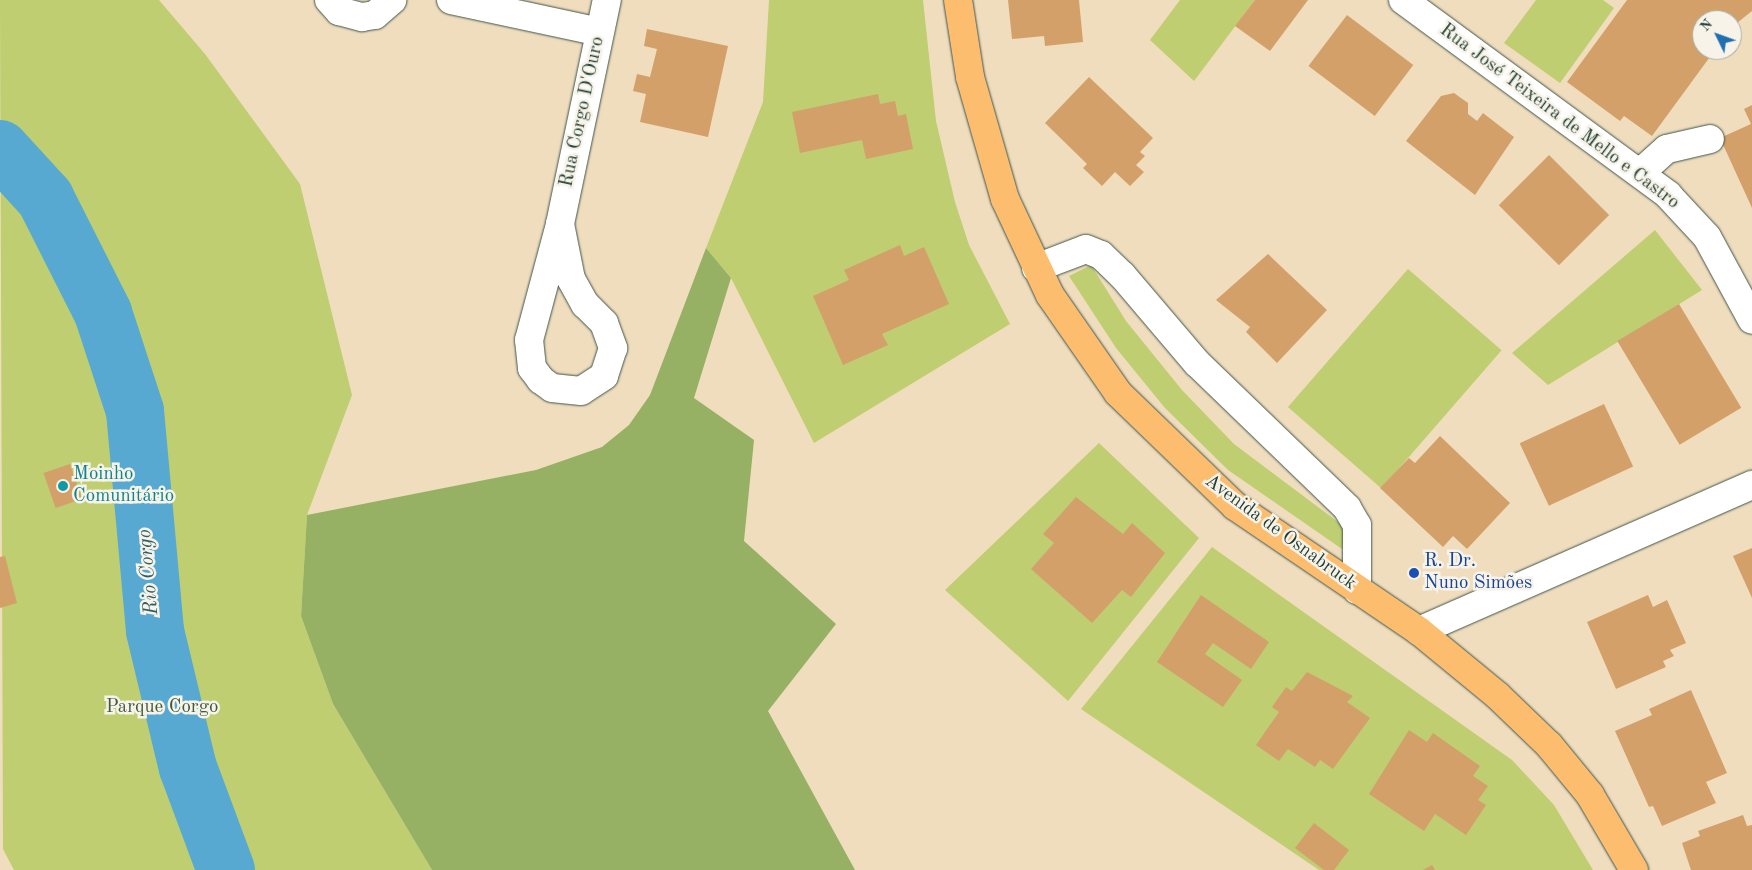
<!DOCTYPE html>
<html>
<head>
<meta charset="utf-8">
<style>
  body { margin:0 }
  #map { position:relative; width:1752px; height:870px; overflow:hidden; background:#f0ddbe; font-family:"Old Standard TT",serif }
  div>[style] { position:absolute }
  .green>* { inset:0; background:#bece71; transform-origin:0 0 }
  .forest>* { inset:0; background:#96b163 }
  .river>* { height:58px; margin:-29px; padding:0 29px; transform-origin:29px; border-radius:29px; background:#57a9d2 }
  .building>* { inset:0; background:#d4a069; transform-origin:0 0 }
  .roads { filter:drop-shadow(0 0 1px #3e5549) drop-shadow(0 0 1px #3e5549) }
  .minor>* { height:28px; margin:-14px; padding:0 14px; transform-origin:14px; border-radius:14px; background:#fff }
  .major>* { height:28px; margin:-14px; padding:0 14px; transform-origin:14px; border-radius:14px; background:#fcbd6f }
  .dots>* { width:14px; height:14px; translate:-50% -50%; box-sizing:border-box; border:2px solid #f7f3e8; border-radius:50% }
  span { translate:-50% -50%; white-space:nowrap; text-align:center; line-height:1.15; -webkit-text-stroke:5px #f7f3e8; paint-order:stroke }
  .street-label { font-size:19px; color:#1f3d34 }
  .culture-label { font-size:19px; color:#0d838f }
  .left { translate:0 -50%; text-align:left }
  .transit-label { font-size:19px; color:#164399 }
  .park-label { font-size:19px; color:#3f5a40 }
  .water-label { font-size:20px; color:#305d63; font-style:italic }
  .north { position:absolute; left:1692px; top:10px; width:50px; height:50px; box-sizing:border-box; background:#f7f3e8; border:1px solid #a1aaa0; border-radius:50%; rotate:312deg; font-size:14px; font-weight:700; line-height:20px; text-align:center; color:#1f3d34 }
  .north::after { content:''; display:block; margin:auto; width:18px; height:22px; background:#1f6fb2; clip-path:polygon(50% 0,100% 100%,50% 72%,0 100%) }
</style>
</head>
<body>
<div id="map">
  <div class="green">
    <div style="clip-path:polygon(0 0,159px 0,205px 54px,300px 184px,352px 395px,307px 515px,301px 616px,333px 704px,432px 870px,14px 870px,3px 849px)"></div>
    <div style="clip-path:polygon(769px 0,923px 0,936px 121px,955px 202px,969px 245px,1010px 324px,814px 443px,731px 278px,706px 248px,763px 102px)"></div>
    <div style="clip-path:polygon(1180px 0,1255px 0,1194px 81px,1150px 40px)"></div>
    <div style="clip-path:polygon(1536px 0,1603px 0,1614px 8px,1560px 83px,1504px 43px)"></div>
    <div style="clip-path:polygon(1655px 230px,1702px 290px,1548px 385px,1512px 353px)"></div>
    <div style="clip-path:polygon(1091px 265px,1126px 321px,1182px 390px,1234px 444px,1346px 528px,1342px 549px,1228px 470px,1165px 408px,1116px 348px,1069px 276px)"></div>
    <div style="left:1408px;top:269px;width:124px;height:183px;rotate:41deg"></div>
    <div style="clip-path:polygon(1099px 443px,1199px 538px,1068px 701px,945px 590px)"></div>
    <div style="clip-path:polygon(1212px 547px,1512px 760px,1554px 805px,1593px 870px,1319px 870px,1081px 709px)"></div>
  </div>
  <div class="forest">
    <div style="clip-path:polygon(706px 248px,731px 278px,694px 398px,754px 440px,744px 541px,836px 624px,768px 711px,855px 870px,432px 870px,333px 704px,301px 616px,307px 515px,536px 470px,602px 447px,629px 425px,650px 395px)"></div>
  </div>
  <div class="river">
    <div style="left:0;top:149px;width:67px;rotate:47.4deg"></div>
    <div style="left:45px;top:198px;width:129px;rotate:63.2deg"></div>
    <div style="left:103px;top:313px;width:103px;rotate:71.9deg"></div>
    <div style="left:135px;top:411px;width:221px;rotate:84.8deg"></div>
    <div style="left:155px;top:631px;width:141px;rotate:76.5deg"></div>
    <div style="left:188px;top:768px;width:109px;rotate:69.6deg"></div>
  </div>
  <div class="building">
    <div style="clip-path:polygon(1008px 0,1079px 0,1083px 42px,1045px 46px,1044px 36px,1012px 39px)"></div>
    <div style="clip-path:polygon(1255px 0,1308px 0,1270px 51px,1235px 26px)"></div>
    <div style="clip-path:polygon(1627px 0,1752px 0,1752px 11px,1732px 27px,1732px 20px,1702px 20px,1702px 50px,1715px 50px,1652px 136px,1624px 116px,1620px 121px,1567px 82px)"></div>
    <div style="left:1347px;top:15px;width:83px;height:64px;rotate:37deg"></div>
    <div style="clip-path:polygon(647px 29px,728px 46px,708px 137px,640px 122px,646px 94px,633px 91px,637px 74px,650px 77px,657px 49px,644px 46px)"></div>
    <div style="clip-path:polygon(1089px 77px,1153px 138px,1140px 152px,1145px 156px,1136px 165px,1144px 172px,1130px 186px,1115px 172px,1102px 186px,1083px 168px,1087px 164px,1045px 123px)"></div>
    <div style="clip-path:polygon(1454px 93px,1468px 103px,1468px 114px,1477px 121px,1483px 113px,1514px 137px,1475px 195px,1406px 141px,1441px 96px)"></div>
    <div style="clip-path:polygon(878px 94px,880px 104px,895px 101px,898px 116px,906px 114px,913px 149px,866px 159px,862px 140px,800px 153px,792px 112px)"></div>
    <div style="clip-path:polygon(1752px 105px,1752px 208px,1720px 138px,1751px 124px,1744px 109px)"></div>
    <div style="left:1549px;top:155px;width:85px;height:71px;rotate:45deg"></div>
    <div style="clip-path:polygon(900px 245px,904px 256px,924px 247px,949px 304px,882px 334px,888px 345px,843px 365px,813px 296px,849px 280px,844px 270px)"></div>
    <div style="clip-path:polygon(1268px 254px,1327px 310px,1277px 363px,1246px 332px,1250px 327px,1216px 300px)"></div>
    <div style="left:1679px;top:304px;width:121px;height:72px;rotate:59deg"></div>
    <div style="left:1604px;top:404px;width:69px;height:93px;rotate:65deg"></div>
    <div style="clip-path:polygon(1440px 436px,1510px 503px,1467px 549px,1453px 536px,1443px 547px,1380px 488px,1409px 458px,1415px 463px)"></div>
    <div style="left:70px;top:464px;width:37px;height:28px;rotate:71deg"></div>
    <div style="clip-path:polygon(1076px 497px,1123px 534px,1132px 523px,1165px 553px,1131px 597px,1122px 590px,1092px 623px,1031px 569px,1054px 543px,1043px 534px)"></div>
    <div style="clip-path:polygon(1752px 548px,1752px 598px,1733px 556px)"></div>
    <div style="clip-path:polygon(5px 556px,17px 603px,0 608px,0 557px)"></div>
    <div style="clip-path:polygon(1201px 595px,1269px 642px,1251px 669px,1213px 643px,1205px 654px,1242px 680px,1223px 707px,1157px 662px)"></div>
    <div style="clip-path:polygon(1648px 595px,1653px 607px,1667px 600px,1686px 643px,1670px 650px,1674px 656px,1663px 661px,1666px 667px,1616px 689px,1587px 622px)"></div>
    <div style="clip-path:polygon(1307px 672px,1353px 696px,1347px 702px,1370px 718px,1333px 769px,1320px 760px,1315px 767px,1288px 749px,1279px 761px,1256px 745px,1279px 712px,1272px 707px,1286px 687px,1292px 691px)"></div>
    <div style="clip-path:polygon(1691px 690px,1727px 773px,1706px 782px,1716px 803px,1662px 826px,1653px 806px,1649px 807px,1615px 731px,1652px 715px,1649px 709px)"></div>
    <div style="clip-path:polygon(1409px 730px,1427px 742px,1433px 733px,1480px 766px,1473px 776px,1488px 786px,1478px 800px,1486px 805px,1466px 835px,1435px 814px,1424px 831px,1369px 794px)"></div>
    <div style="clip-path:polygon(1743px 815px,1747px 826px,1752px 825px,1752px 870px,1691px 870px,1682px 843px,1700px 836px,1698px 831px)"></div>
    <div style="clip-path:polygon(1314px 823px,1349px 850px,1334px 870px,1324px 870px,1295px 848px)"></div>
    <div style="clip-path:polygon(1432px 865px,1435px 870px,1423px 870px)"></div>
  </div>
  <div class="roads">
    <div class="minor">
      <div style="left:329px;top:0;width:15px;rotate:48deg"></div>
      <div style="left:339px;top:11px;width:24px;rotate:15deg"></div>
      <div style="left:362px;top:17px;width:13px;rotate:-9deg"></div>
      <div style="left:375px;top:15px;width:23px;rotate:-41deg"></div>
      <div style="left:451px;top:0;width:152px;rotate:12.1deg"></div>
      <div style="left:1403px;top:0;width:329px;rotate:36.3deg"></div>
      <div style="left:1668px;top:195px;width:57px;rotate:47.1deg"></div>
      <div style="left:1707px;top:237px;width:94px;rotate:61.5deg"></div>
      <div style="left:1640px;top:173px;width:36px;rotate:-42deg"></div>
      <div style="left:1667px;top:149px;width:44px;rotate:-13.1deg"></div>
      <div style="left:560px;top:224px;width:56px;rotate:78.7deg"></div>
      <div style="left:571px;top:279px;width:29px;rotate:61deg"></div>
      <div style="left:585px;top:304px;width:27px;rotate:45deg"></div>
      <div style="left:604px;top:323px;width:27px;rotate:70deg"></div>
      <div style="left:613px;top:348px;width:29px;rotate:108deg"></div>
      <div style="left:604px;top:376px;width:27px;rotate:147deg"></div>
      <div style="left:581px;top:391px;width:29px;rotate:-174deg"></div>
      <div style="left:552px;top:388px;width:14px;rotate:-144deg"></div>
      <div style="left:541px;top:380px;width:15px;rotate:-127deg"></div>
      <div style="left:532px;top:368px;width:28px;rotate:-96deg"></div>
      <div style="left:529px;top:340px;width:120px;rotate:-75deg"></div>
      <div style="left:560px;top:224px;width:229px;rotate:-78.2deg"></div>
      <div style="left:1036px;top:268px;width:53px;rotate:-20.8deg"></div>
      <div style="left:1086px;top:249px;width:16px;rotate:22deg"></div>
      <div style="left:1101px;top:255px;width:29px;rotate:44deg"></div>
      <div style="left:1122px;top:275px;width:116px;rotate:49.6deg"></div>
      <div style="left:1197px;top:363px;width:209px;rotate:44deg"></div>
      <div style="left:1347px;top:508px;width:20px;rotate:60deg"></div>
      <div style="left:1357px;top:525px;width:65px;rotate:90deg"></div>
      <div style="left:1419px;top:631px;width:364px;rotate:-23.7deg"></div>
    </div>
    <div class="major">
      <div style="left:958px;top:0;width:78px;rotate:81.1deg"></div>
      <div style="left:970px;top:77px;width:127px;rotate:74deg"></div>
      <div style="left:1005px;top:199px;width:106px;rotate:64.9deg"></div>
      <div style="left:1050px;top:295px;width:119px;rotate:55.2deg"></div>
      <div style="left:1118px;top:393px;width:163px;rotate:44deg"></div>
      <div style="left:1235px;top:506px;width:222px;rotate:34.2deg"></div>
      <div style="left:1419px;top:631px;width:102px;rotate:39.4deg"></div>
      <div style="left:1498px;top:696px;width:71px;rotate:43.9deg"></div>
      <div style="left:1549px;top:745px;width:65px;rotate:50.6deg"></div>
      <div style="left:1590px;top:795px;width:87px;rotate:59.6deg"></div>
    </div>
  </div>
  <div class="dots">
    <div style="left:63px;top:486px;background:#0f9aa8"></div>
    <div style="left:1414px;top:573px;background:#1a4fb4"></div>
  </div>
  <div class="street-label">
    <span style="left:583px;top:112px;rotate:-78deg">Rua Corgo D'Ouro</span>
    <span style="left:1559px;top:117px;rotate:37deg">Rua José Teixeira de Mello e Castro</span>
    <span style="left:1280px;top:533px;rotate:36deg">Avenida de Osnabruck</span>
  </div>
  <div class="culture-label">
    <span class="left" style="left:73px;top:486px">Moinho<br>Comunitário</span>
  </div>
  <div class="transit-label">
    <span class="left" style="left:1424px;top:573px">R. Dr.<br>Nuno Simões</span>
  </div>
  <div class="park-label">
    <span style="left:162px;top:708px">Parque Corgo</span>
  </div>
  <div class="water-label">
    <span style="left:149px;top:572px;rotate:-95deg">Rio Corgo</span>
  </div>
  <div class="north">N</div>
</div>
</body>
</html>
